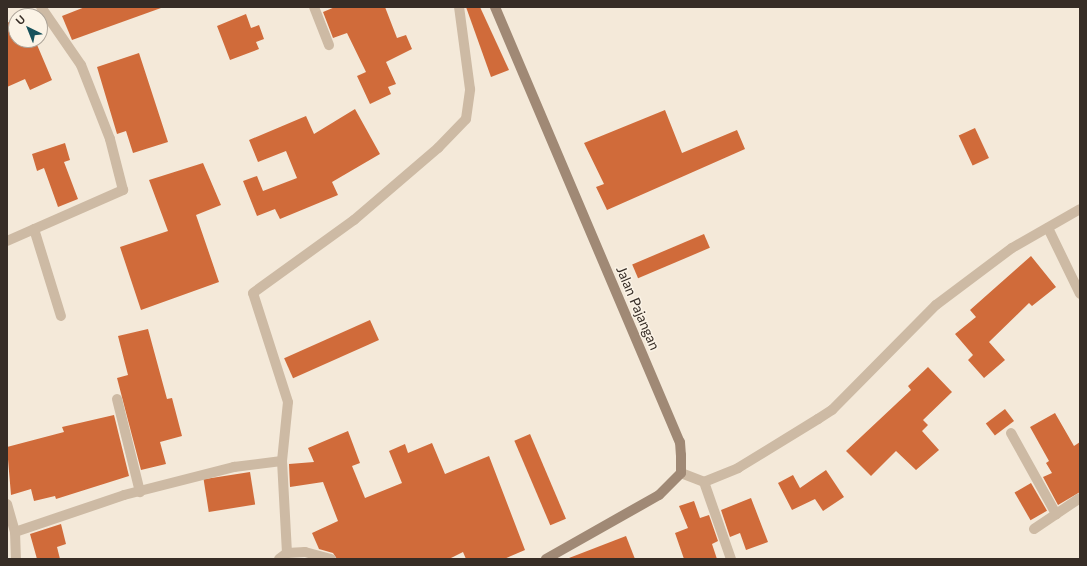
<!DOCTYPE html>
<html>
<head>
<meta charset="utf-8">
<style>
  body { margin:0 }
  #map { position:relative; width:1087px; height:566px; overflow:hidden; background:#f4e9d9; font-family:Lato,sans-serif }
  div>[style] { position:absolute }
  .building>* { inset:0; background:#d06b3a; transform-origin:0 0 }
  .service>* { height:10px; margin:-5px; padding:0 5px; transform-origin:5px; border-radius:5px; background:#cdbaa4 }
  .minor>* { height:10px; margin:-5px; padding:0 5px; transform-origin:5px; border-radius:5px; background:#cdbaa4 }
  .secondary>* { height:10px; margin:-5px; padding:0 5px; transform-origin:5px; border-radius:5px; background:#a08975 }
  span { translate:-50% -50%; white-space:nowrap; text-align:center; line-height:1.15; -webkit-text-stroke:3px #fbf3e6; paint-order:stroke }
  .street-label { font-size:14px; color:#372d26 }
  .frame { position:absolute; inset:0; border:8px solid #372d26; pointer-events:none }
  .north { position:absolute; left:8px; top:8px; width:40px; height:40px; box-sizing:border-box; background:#fbf3e6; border:1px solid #ada499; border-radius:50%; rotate:317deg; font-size:11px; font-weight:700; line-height:16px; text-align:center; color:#372d26 }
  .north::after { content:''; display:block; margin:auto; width:14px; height:18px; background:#18525c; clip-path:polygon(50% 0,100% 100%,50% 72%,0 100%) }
</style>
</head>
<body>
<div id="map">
  <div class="building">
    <div style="clip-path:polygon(85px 7px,161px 7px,161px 8px,72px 40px,62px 16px)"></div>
    <div style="clip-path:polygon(335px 7px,385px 7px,397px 38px,406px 35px,412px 49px,386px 62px,396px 84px,388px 87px,391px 94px,370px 104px,357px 76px,366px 72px,347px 33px,333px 38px,323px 12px)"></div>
    <div style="clip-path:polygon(466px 7px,480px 7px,509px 70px,491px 77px)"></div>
    <div style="clip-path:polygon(246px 14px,251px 28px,259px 25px,264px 39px,256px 42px,259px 49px,230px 60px,217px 26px)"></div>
    <div style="clip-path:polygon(16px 19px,16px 40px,35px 40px,52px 80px,30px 90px,25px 79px,7px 87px,7px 23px)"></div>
    <div style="clip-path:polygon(139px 53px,168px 142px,133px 153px,126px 131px,117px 134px,97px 67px)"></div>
    <div style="clip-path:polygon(355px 109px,380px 154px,332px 182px,338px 195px,280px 219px,275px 209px,257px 216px,243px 181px,257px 176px,263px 191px,297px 178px,286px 151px,258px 162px,249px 140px,306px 116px,314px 134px)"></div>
    <div style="clip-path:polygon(665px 110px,682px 153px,737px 130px,745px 149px,607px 210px,596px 187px,604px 184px,584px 143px)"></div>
    <div style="left:975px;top:128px;width:33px;height:18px;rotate:65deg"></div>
    <div style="clip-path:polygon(65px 143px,70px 160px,64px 162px,78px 199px,58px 207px,44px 168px,37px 171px,32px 154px)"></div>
    <div style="clip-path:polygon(203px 163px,221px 205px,196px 215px,219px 282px,141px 310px,120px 247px,168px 231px,149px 180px)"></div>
    <div style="left:704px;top:234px;width:15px;height:78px;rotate:67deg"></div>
    <div style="clip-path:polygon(1031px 256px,1056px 287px,1032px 306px,1029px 303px,989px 342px,1005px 360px,984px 378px,968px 360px,973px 355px,955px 334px,976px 317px,970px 310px)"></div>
    <div style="left:370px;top:320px;width:22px;height:94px;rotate:66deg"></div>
    <div style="clip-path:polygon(148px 329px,167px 399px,172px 398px,182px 436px,160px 442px,166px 464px,141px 470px,117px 378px,128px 375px,118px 336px)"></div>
    <div style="clip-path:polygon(928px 367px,952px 392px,923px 420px,928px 425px,922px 431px,939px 450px,916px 470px,896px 451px,871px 476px,846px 451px,911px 390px,908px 386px)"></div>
    <div style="left:1005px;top:409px;width:15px;height:24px;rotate:53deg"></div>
    <div style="clip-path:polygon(1055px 413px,1074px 446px,1080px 442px,1080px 492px,1058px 505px,1043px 477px,1052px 473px,1046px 463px,1049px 461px,1030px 427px)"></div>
    <div style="clip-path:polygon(114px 415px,129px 476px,56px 499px,55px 496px,34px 501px,31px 489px,11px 495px,7px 447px,64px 432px,62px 427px)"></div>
    <div style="clip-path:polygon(348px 431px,360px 463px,352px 466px,365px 498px,402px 483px,389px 451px,405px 444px,408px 453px,432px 443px,445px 474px,489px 456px,525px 550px,504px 559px,466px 559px,463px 552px,449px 559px,337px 559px,333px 553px,319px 549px,312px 533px,338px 521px,323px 482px,290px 487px,289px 464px,314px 462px,308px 448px)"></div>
    <div style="left:530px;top:434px;width:92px;height:17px;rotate:67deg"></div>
    <div style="clip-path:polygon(826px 470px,844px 497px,823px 511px,815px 499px,792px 510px,778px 483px,793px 475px,800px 488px)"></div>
    <div style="left:250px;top:472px;width:33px;height:47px;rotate:81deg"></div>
    <div style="left:1031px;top:483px;width:32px;height:19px;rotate:60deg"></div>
    <div style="clip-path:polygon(751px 498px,768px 542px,746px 550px,740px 533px,730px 537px,721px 510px)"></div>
    <div style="clip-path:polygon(694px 501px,700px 518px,709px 515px,718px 541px,712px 544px,717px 559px,684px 559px,675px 533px,688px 528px,679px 506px)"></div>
    <div style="clip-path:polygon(61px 524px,66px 544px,57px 547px,60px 559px,37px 559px,30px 534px)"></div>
    <div style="clip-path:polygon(626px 536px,635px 559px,569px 559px,569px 558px)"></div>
  </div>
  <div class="service">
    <div style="left:34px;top:229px;width:91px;rotate:72.8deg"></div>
    <div style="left:117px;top:399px;width:96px;rotate:76.1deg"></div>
  </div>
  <div class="minor">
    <div style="left:314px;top:7px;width:41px;rotate:68.5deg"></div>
    <div style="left:1048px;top:228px;width:73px;rotate:64.1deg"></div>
    <div style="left:7px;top:241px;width:127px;rotate:-23.7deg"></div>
    <div style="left:123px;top:190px;width:53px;rotate:-104.3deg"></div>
    <div style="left:110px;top:139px;width:79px;rotate:-111.4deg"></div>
    <div style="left:81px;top:65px;width:70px;rotate:-124.6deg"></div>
    <div style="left:1011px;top:433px;width:93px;rotate:60.9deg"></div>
    <div style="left:681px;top:473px;width:25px;rotate:21deg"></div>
    <div style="left:704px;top:482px;width:37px;rotate:-22deg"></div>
    <div style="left:738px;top:468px;width:94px;rotate:-31.5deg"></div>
    <div style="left:818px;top:419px;width:17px;rotate:-33deg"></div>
    <div style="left:832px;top:410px;width:148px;rotate:-45.3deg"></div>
    <div style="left:936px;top:305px;width:95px;rotate:-36.9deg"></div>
    <div style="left:1012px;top:248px;width:78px;rotate:-29.8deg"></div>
    <div style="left:704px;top:482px;width:82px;rotate:70.7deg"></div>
    <div style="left:7px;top:504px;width:29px;rotate:74deg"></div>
    <div style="left:15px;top:532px;width:115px;rotate:-18.7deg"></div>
    <div style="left:124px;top:495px;width:114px;rotate:-14.3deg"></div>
    <div style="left:234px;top:467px;width:48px;rotate:-7.1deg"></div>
    <div style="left:1034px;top:529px;width:55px;rotate:-34deg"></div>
    <div style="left:15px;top:532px;width:27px;rotate:88deg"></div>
    <div style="left:279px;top:559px;width:10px;rotate:-37deg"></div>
    <div style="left:331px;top:559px;width:27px;rotate:-165deg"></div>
    <div style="left:305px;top:552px;width:18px;rotate:177deg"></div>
    <div style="left:287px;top:553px;width:92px;rotate:-93.1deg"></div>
    <div style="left:282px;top:461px;width:59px;rotate:-84.2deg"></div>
    <div style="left:288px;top:402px;width:114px;rotate:-107.8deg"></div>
    <div style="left:253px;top:293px;width:125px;rotate:-35.9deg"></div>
    <div style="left:354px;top:220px;width:111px;rotate:-40.6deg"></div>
    <div style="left:438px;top:148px;width:40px;rotate:-46deg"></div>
    <div style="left:466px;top:119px;width:30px;rotate:-82deg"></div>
    <div style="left:470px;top:89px;width:83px;rotate:-97.6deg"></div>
  </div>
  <div class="secondary">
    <div style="left:495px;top:7px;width:473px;rotate:67deg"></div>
    <div style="left:680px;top:442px;width:13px;rotate:86deg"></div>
    <div style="left:681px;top:455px;width:18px;rotate:90deg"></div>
    <div style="left:681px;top:473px;width:31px;rotate:135deg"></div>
    <div style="left:659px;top:495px;width:130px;rotate:150.5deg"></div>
  </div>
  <div class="street-label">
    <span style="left:638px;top:308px;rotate:67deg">Jalan Pajangan</span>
  </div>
  <div class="frame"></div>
  <div class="north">U</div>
</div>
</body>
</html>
